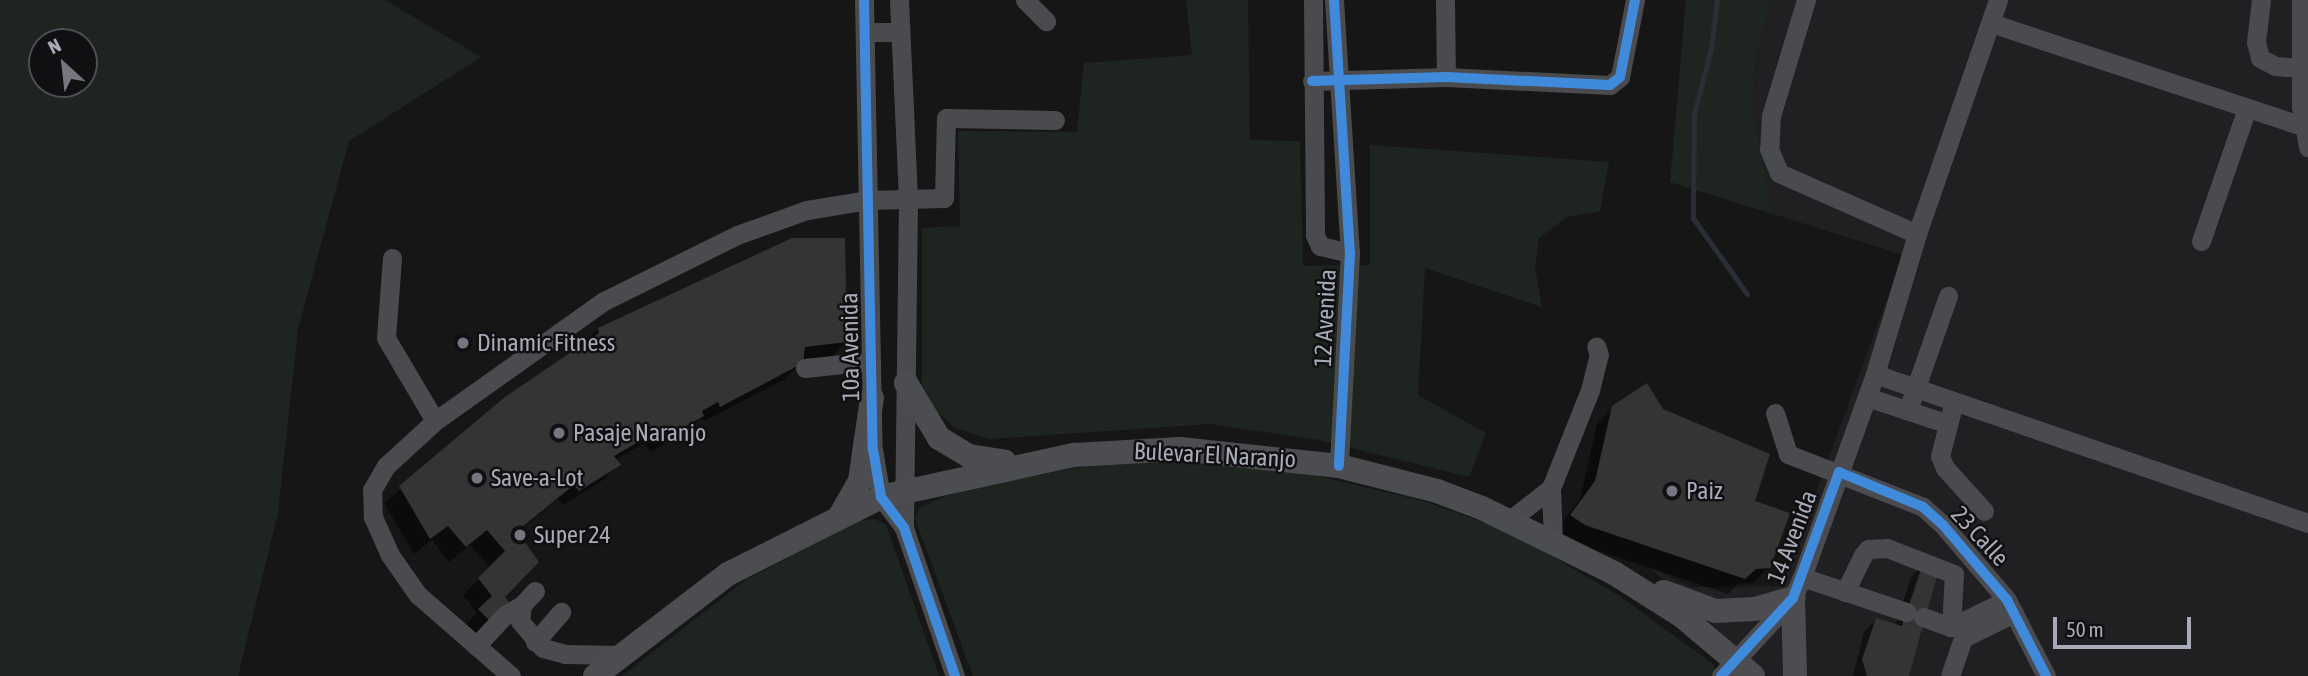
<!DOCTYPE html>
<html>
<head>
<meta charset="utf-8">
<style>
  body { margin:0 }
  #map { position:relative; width:2308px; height:676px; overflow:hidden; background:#161616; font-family:"Asap Condensed",sans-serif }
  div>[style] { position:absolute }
  .built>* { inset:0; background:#202022 }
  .green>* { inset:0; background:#1e2520 }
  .shadow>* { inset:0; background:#0007 }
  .stream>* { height:5px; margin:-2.5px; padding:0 2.5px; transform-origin:2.5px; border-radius:2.5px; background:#2a2f37 }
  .building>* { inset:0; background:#343435 }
  .minor>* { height:19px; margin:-9.5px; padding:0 9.5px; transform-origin:9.5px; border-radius:9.5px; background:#4a4b4f }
  .major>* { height:24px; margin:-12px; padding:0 12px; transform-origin:12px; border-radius:12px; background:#4c4d51 }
  .cycleway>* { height:10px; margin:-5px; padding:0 5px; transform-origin:5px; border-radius:5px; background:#408adc }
  .dots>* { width:19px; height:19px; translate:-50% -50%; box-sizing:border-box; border:4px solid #101012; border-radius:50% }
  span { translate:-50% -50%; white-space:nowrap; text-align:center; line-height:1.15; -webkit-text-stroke:5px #101012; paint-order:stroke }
  .street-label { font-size:24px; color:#a8aab7 }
  .poi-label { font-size:24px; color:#a8aab7 }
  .left { translate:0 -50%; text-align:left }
  .north { position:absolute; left:28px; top:28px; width:70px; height:70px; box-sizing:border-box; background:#101012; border:2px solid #4d4e54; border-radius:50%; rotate:333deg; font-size:19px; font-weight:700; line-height:28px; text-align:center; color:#a8aab7 }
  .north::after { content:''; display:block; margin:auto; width:24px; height:32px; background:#75767f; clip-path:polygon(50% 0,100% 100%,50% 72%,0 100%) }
  .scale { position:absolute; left:2053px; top:617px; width:138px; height:32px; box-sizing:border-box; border:4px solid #a8aab7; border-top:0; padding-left:9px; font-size:21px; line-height:24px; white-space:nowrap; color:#a8aab7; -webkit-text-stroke:5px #101012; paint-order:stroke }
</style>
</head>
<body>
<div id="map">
  <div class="built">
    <div style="clip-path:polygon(1772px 0,2308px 0,2308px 676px,1768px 676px,1650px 567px,1690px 587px,1782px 586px,1903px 255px,1773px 214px,1753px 110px,1756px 55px)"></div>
  </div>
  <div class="green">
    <div style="clip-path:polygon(evenodd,0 0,385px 0,481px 57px,349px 141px,298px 329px,278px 513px,238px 676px,0 676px,0 0,42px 42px,84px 42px,84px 84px,42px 84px,42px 42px)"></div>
    <div style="clip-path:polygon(1186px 0,1248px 0,1250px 140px,1300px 141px,1303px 266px,1370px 265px,1370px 145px,1609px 162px,1600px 211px,1567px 217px,1539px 238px,1535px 267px,1542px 307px,1425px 268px,1418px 395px,1486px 433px,1469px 477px,1319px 440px,1210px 424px,990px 439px,955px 428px,935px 409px,922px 385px,922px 228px,960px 226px,958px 131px,1077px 132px,1084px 63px,1192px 55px)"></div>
    <div style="clip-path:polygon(1686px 0,1772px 0,1756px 55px,1753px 110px,1773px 214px,1670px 182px)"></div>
    <div style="clip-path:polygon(1151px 462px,1236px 464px,1318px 476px,1424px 501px,1513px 533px,1621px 597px,1713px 664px,1716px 671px,1712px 676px,973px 676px,915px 519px,919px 508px,963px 489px,1074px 468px)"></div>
    <div style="clip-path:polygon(875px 519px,886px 525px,939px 676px,622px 676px,747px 579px,859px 521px)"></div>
  </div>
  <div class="shadow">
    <div style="clip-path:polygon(599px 329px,846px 342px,830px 358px,801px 362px,785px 379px,704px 421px,700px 418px,686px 432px,650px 452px,645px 443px,615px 460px,619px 465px,603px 480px,563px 505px,558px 499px,516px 533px,502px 596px,507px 602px,473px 636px,464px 626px,477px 613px,463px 595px,490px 568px,470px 545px,449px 562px,432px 540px,414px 554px,384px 503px)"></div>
    <div style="clip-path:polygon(1614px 407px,1662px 410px,1753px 502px,1769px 567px,1753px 583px,1738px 584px,1728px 594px,1569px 541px,1555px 532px,1580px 499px,1597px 424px)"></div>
    <div style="clip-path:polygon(1923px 565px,1917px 630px,1922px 632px,1907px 676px,1853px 676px,1864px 632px,1876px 620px,1895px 626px,1911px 577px)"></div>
  </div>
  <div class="stream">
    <div style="left:1717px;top:0;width:48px;rotate:97.1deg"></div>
    <div style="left:1711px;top:48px;width:68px;rotate:104.4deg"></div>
    <div style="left:1694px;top:114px;width:104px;rotate:90.6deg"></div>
    <div style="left:1693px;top:218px;width:93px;rotate:54.6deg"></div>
  </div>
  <div class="building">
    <div style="clip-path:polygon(792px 238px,845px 238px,847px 342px,805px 347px,803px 363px,720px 407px,718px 402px,702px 411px,704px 416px,666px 437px,661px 429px,614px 456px,621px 465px,579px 491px,574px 485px,517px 531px,539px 562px,505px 597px,509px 602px,490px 621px,478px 609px,492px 596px,478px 578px,505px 551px,487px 530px,466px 547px,448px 526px,430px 539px,399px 486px,505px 397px,599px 333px,598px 328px)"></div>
    <div style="clip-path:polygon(1647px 383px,1663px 409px,1770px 454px,1755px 501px,1790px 513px,1770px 568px,1756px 569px,1745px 579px,1585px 525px,1570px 515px,1595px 481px,1612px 406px)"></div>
    <div style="clip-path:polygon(1923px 563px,1939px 569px,1909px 676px,1867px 676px,1862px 659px,1876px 618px,1902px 626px)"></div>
  </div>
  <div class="minor">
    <div style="left:864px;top:0;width:449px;rotate:88.9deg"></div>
    <div style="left:873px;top:449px;width:49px;rotate:80.5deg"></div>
    <div style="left:881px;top:497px;width:39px;rotate:53deg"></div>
    <div style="left:904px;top:528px;width:157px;rotate:71deg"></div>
    <div style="left:899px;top:0;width:199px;rotate:87.4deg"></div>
    <div style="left:908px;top:199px;width:329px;rotate:90.7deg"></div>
    <div style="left:1025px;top:0;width:30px;rotate:45deg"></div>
    <div style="left:1313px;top:0;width:235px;rotate:89.5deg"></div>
    <div style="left:1315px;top:235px;width:12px;rotate:66deg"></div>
    <div style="left:1320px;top:246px;width:31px;rotate:13deg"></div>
    <div style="left:1334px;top:0;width:254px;rotate:86.4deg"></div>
    <div style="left:1350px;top:253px;width:213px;rotate:93deg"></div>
    <div style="left:1445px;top:0;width:77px;rotate:89.3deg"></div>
    <div style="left:1806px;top:0;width:121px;rotate:106.8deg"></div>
    <div style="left:1771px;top:116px;width:33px;rotate:93deg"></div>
    <div style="left:1769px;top:149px;width:26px;rotate:67deg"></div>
    <div style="left:1779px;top:173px;width:151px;rotate:23.8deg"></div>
    <div style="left:2261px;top:0;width:42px;rotate:96.8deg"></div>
    <div style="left:2256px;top:42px;width:16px;rotate:76deg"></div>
    <div style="left:2260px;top:58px;width:17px;rotate:28deg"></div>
    <div style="left:2275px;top:66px;width:26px;rotate:4deg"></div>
    <div style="left:2301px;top:0;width:106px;rotate:90deg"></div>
    <div style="left:2301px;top:106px;width:42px;rotate:80.3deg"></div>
    <div style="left:1991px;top:23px;width:334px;rotate:18.3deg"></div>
    <div style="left:865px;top:32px;width:34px"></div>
    <div style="left:1312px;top:81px;width:134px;rotate:-1.7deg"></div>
    <div style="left:1446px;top:77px;width:164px;rotate:2.8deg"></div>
    <div style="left:1610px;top:85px;width:13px;rotate:-39deg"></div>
    <div style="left:1620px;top:77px;width:78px;rotate:-79deg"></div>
    <div style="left:2201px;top:241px;width:141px;rotate:-70.9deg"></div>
    <div style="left:392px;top:258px;width:80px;rotate:94.3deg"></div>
    <div style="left:386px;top:338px;width:96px;rotate:59.4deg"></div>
    <div style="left:805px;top:368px;width:66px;rotate:-6.1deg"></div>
    <div style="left:1875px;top:374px;width:458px;rotate:19deg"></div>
    <div style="left:1867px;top:397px;width:85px;rotate:18.4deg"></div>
    <div style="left:1954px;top:402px;width:56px;rotate:104.5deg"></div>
    <div style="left:1940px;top:456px;width:13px;rotate:67deg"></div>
    <div style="left:1945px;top:468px;width:58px;rotate:47.8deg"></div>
    <div style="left:1908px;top:410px;width:121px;rotate:-70.7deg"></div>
    <div style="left:1775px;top:413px;width:43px;rotate:72.4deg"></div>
    <div style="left:1788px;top:454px;width:145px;rotate:21.4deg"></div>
    <div style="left:1923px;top:507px;width:27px;rotate:42deg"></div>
    <div style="left:1943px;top:525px;width:99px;rotate:49.5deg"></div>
    <div style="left:2007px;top:600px;width:85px;rotate:62.8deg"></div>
    <div style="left:1510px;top:520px;width:52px;rotate:-38deg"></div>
    <div style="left:1553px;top:541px;width:53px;rotate:-92.2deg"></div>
    <div style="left:1551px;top:488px;width:105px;rotate:-68.3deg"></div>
    <div style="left:1590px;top:390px;width:36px;rotate:-76deg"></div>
    <div style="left:1599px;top:355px;width:9px;rotate:-108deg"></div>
    <div style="left:1802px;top:577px;width:110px;rotate:18.6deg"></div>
    <div style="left:535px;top:591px;width:19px;rotate:133deg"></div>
    <div style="left:522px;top:605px;width:16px;rotate:97deg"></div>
    <div style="left:520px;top:621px;width:35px;rotate:50deg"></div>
    <div style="left:543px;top:648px;width:23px;rotate:15deg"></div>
    <div style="left:565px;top:654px;width:54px;rotate:1.1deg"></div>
    <div style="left:1845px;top:592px;width:41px;rotate:-64.1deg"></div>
    <div style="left:1863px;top:555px;width:8px;rotate:-50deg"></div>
    <div style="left:1868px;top:549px;width:19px;rotate:-3deg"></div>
    <div style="left:1887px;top:548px;width:72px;rotate:21.2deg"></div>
    <div style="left:1954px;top:574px;width:53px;rotate:93.2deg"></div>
    <div style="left:1923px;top:617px;width:30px;rotate:20deg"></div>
    <div style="left:1951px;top:627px;width:62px;rotate:-25.7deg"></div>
    <div style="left:535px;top:642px;width:40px;rotate:-49deg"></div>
    <div style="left:476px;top:646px;width:42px;rotate:-46.9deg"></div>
    <div style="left:505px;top:615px;width:20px;rotate:-30deg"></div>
    <div style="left:511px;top:676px;width:123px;rotate:-138.9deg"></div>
    <div style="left:418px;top:595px;width:49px;rotate:-125deg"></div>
    <div style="left:390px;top:555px;width:42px;rotate:-114.1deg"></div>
    <div style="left:373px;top:517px;width:27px;rotate:-92deg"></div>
    <div style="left:372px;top:490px;width:28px;rotate:-60deg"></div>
    <div style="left:386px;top:466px;width:67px;rotate:-42.6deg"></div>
    <div style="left:435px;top:421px;width:207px;rotate:-35.4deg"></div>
    <div style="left:604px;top:301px;width:148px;rotate:-26.4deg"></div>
    <div style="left:737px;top:235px;width:74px;rotate:-19.7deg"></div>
    <div style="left:807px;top:210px;width:62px;rotate:-9.3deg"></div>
    <div style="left:868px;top:200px;width:76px;rotate:-1.5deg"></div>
    <div style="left:944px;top:198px;width:80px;rotate:-88.6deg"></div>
    <div style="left:946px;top:118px;width:109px;rotate:1.1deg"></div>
    <div style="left:1721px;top:676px;width:106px;rotate:-47.3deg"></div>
    <div style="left:1793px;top:598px;width:23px;rotate:-67deg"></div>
    <div style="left:1802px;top:577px;width:216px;rotate:-70.2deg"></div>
    <div style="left:1875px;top:374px;width:146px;rotate:-73.3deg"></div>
    <div style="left:1917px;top:234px;width:248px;rotate:-70.9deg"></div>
    <div style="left:1950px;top:676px;width:40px;rotate:-71.1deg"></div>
    <div style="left:1963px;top:638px;width:57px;rotate:-26.1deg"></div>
  </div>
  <div class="major">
    <div style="left:906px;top:383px;width:64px;rotate:59deg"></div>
    <div style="left:939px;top:438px;width:35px;rotate:31deg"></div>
    <div style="left:969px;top:456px;width:36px;rotate:9deg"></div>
    <div style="left:840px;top:516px;width:40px;rotate:-60.3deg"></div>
    <div style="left:860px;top:481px;width:84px;rotate:-81.8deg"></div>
    <div style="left:1664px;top:592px;width:55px;rotate:20.1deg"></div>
    <div style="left:1716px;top:611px;width:39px;rotate:-3deg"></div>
    <div style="left:1755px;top:609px;width:40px;rotate:-16deg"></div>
    <div style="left:1793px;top:598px;width:78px;rotate:88.5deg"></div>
    <div style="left:595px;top:676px;width:168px;rotate:-37.5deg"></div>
    <div style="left:728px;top:574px;width:171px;rotate:-26.7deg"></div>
    <div style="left:881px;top:497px;width:198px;rotate:-12.3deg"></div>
    <div style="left:1074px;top:455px;width:106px;rotate:-3.2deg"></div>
    <div style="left:1180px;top:449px;width:160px;rotate:6.1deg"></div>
    <div style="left:1339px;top:466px;width:101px;rotate:14.3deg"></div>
    <div style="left:1437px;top:491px;width:48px;rotate:20.7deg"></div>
    <div style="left:1482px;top:508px;width:147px;rotate:26.2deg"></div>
    <div style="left:1614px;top:573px;width:80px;rotate:32.3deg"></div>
    <div style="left:1682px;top:616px;width:93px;rotate:40.2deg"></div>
  </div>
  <div class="cycleway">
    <div style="left:864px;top:0;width:449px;rotate:88.9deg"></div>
    <div style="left:873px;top:449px;width:49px;rotate:80.5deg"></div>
    <div style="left:881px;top:497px;width:39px;rotate:53deg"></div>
    <div style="left:904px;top:528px;width:157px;rotate:71deg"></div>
    <div style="left:1334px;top:0;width:254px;rotate:86.4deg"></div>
    <div style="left:1350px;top:253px;width:213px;rotate:93deg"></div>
    <div style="left:1312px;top:81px;width:134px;rotate:-1.7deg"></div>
    <div style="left:1446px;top:77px;width:164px;rotate:2.8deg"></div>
    <div style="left:1610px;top:85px;width:13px;rotate:-39deg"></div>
    <div style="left:1620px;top:77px;width:78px;rotate:-79deg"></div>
    <div style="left:1721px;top:676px;width:106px;rotate:-47.3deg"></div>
    <div style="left:1793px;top:598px;width:134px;rotate:-69.9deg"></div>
    <div style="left:1839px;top:472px;width:91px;rotate:22.6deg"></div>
    <div style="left:1923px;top:507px;width:27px;rotate:42deg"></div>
    <div style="left:1943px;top:525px;width:99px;rotate:49.5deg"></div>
    <div style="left:2007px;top:600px;width:85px;rotate:62.8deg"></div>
  </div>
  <div class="dots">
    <div style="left:463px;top:343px;background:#75767f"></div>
    <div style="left:559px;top:433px;background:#75767f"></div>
    <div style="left:477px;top:478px;background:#75767f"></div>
    <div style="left:1672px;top:491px;background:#75767f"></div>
    <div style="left:520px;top:535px;background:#75767f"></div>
  </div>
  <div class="street-label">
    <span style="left:1325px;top:318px;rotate:-87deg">12 Avenida</span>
    <span style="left:850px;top:347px;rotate:-91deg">10a Avenida</span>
    <span style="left:1215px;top:455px;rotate:3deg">Bulevar El Naranjo</span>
    <span style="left:1980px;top:536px;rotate:47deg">23 Calle</span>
    <span style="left:1792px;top:537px;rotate:-69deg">14 Avenida</span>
  </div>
  <div class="poi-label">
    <span class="left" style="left:477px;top:343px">Dinamic Fitness</span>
    <span class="left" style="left:573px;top:433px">Pasaje Naranjo</span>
    <span class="left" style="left:491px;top:478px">Save-a-Lot</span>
    <span class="left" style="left:1686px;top:491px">Paiz</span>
    <span class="left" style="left:534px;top:535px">Super 24</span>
  </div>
  <div class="north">N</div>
  <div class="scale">50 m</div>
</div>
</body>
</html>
